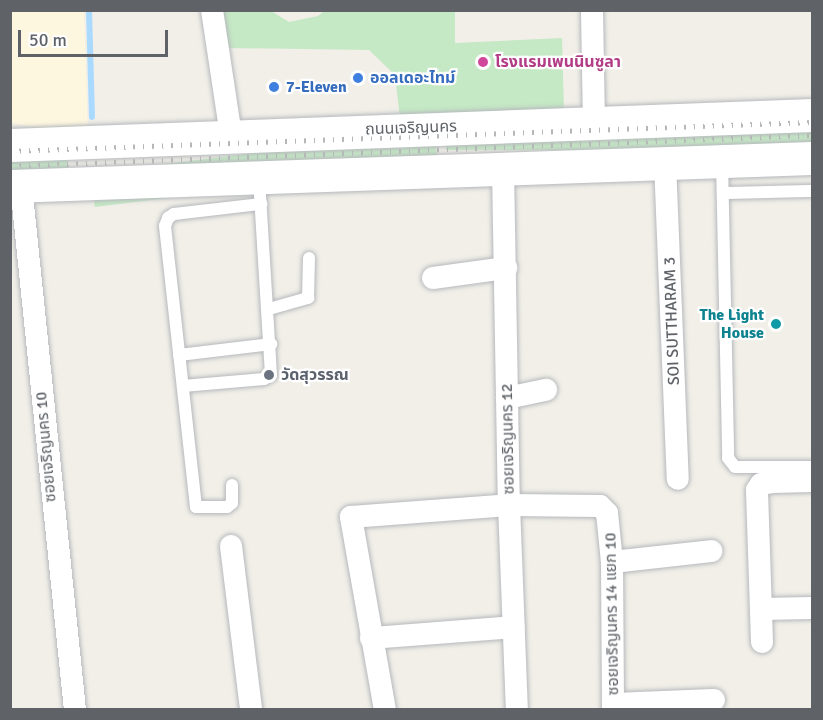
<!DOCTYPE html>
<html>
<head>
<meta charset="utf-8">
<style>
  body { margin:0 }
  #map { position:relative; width:823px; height:720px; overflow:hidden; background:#f1efe8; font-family:Signika,"Noto Sans Thai",sans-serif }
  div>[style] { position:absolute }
  .commercial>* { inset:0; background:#fef7e0 }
  .green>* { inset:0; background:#c5e8c5; transform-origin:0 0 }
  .stream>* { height:6px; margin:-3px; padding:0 3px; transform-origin:3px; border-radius:3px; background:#aadaff }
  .roads { filter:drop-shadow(0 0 2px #b5b8bc) drop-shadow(0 0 2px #b5b8bc) }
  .service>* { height:12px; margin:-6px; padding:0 6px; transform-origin:6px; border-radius:6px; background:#fff }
  .minor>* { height:22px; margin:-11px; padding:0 11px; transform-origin:11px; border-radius:11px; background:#fff }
  .secondary>* { height:33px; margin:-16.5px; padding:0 16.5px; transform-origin:16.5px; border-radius:16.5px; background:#fff }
  .rail>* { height:4.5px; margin-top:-2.25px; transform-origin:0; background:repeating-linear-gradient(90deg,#b6b7b8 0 1.5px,transparent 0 9.5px) }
  .dots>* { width:16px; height:16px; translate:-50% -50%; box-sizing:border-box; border:3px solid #fff; border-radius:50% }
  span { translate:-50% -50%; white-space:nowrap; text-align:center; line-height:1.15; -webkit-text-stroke:4.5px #fff; paint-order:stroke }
  .hotel-label { font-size:16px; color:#b23c85; font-weight:700 }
  .left { translate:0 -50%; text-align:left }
  .shop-label { font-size:16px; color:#366cbe; font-weight:700 }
  .street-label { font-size:16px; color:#5f6368 }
  .culture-label { font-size:16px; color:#0d838f; font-weight:700 }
  .right { translate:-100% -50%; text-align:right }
  .worship-label { font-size:16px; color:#5b616d; font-weight:700 }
  .frame { position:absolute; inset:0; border:12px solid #5f6368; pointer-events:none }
  .scale { position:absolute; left:18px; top:30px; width:150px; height:27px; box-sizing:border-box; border:3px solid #5f6368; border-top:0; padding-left:8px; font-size:18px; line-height:21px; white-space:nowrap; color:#5f6368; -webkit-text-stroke:4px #fff; paint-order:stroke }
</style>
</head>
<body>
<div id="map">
  <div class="commercial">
    <div style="clip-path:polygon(10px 11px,84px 11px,88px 136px,11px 123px)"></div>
  </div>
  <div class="green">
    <div style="clip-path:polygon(221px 11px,271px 11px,289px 22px,318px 16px,324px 11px,455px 11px,455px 43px,562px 38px,564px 111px,400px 119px,395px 75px,369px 50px,229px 48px)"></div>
    <div style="left:812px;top:118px;width:32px;height:366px;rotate:90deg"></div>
    <div style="left:434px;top:131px;width:34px;height:346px;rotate:83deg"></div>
    <div style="left:67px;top:146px;width:27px;height:57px;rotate:88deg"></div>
  </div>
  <div class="stream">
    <div style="left:89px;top:10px;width:107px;rotate:88.4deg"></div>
  </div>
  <div class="roads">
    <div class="service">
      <div style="left:722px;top:161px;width:297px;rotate:88.8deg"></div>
      <div style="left:728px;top:458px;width:11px;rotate:52deg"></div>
      <div style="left:735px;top:467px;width:77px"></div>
      <div style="left:723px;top:193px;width:89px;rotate:-1.3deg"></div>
      <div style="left:269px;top:309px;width:41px;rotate:-15.8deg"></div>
      <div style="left:308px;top:298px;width:40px;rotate:-88.6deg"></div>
      <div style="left:179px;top:355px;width:93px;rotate:-6.8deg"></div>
      <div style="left:183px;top:386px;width:81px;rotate:-4.9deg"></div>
      <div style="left:264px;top:379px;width:8px;rotate:-30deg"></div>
      <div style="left:271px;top:375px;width:197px;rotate:-93.5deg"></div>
      <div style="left:232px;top:485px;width:18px;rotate:90deg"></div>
      <div style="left:232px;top:503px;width:6px;rotate:141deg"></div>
      <div style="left:227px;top:507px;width:31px;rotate:180deg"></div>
      <div style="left:196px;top:507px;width:283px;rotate:-96.3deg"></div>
      <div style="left:165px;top:226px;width:9px;rotate:-69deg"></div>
      <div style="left:168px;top:218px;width:7px;rotate:-34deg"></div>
      <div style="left:174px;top:214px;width:88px;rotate:-6.6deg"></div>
    </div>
    <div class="minor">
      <div style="left:212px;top:10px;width:126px;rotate:81.4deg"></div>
      <div style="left:592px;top:10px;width:111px;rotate:89deg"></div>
      <div style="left:665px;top:162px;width:317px;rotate:87.7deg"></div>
      <div style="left:503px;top:169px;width:336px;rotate:89deg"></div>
      <div style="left:509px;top:505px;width:205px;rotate:87.8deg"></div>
      <div style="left:21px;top:185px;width:528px;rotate:84.13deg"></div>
      <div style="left:433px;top:278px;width:74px;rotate:-7.8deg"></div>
      <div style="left:507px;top:398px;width:40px;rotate:-12deg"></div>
      <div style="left:231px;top:546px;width:165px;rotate:83deg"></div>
      <div style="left:612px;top:562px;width:100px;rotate:-6.3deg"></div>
      <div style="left:761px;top:609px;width:51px;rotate:-1.1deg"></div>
      <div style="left:371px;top:638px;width:143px;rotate:-4.4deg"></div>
      <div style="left:762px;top:642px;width:152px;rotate:-91.9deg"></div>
      <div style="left:757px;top:490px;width:7px;rotate:-56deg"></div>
      <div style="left:761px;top:484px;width:11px;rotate:-10deg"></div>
      <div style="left:772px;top:482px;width:40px;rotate:-1.4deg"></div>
      <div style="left:613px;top:704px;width:101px;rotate:-2.3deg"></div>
      <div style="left:385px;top:710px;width:196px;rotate:-100deg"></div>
      <div style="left:351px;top:517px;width:158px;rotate:-4.3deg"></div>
      <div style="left:509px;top:505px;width:91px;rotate:0.6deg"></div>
      <div style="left:600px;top:506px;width:10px;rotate:45deg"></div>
      <div style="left:607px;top:513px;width:49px;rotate:84.2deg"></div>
      <div style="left:612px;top:562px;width:148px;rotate:89.6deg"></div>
    </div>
    <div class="secondary">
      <div style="left:10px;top:145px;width:803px;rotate:-2.14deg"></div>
      <div style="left:10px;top:186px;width:802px;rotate:-2deg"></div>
    </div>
  </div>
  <div class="rail">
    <div style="left:10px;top:151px;width:803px;rotate:-2.07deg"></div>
    <div style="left:10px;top:166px;width:803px;rotate:-2.21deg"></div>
  </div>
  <div class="dots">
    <div style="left:483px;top:62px;background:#d1479c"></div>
    <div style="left:358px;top:78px;background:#3f7fe0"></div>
    <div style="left:274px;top:87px;background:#3f7fe0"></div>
    <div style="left:776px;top:324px;background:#0f9aa8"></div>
    <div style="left:269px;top:375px;background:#6b7280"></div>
  </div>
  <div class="hotel-label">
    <span class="left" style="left:495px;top:62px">โรงแรมเพนนินซูลา</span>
  </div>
  <div class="shop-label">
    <span class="left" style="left:370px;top:78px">ออลเดอะไทม์</span>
    <span class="left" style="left:286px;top:87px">7-Eleven</span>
  </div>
  <div class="street-label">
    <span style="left:411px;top:128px;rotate:-2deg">ถนนเจริญนคร</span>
    <span style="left:672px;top:321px;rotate:-92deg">SOI SUTTHARAM 3</span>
    <span style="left:508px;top:439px;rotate:-91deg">ซอยเจริญนคร 12</span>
    <span style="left:46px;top:447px;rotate:-95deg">ซอยเจริญนคร 10</span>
    <span style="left:612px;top:614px;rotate:-91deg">ซอยเจริญนคร 14 แยก 10</span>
  </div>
  <div class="culture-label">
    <span class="right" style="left:764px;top:324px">The Light<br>House</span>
  </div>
  <div class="worship-label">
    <span class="left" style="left:281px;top:375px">วัดสุวรรณ</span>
  </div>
  <div class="frame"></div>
  <div class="scale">50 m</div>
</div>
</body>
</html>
